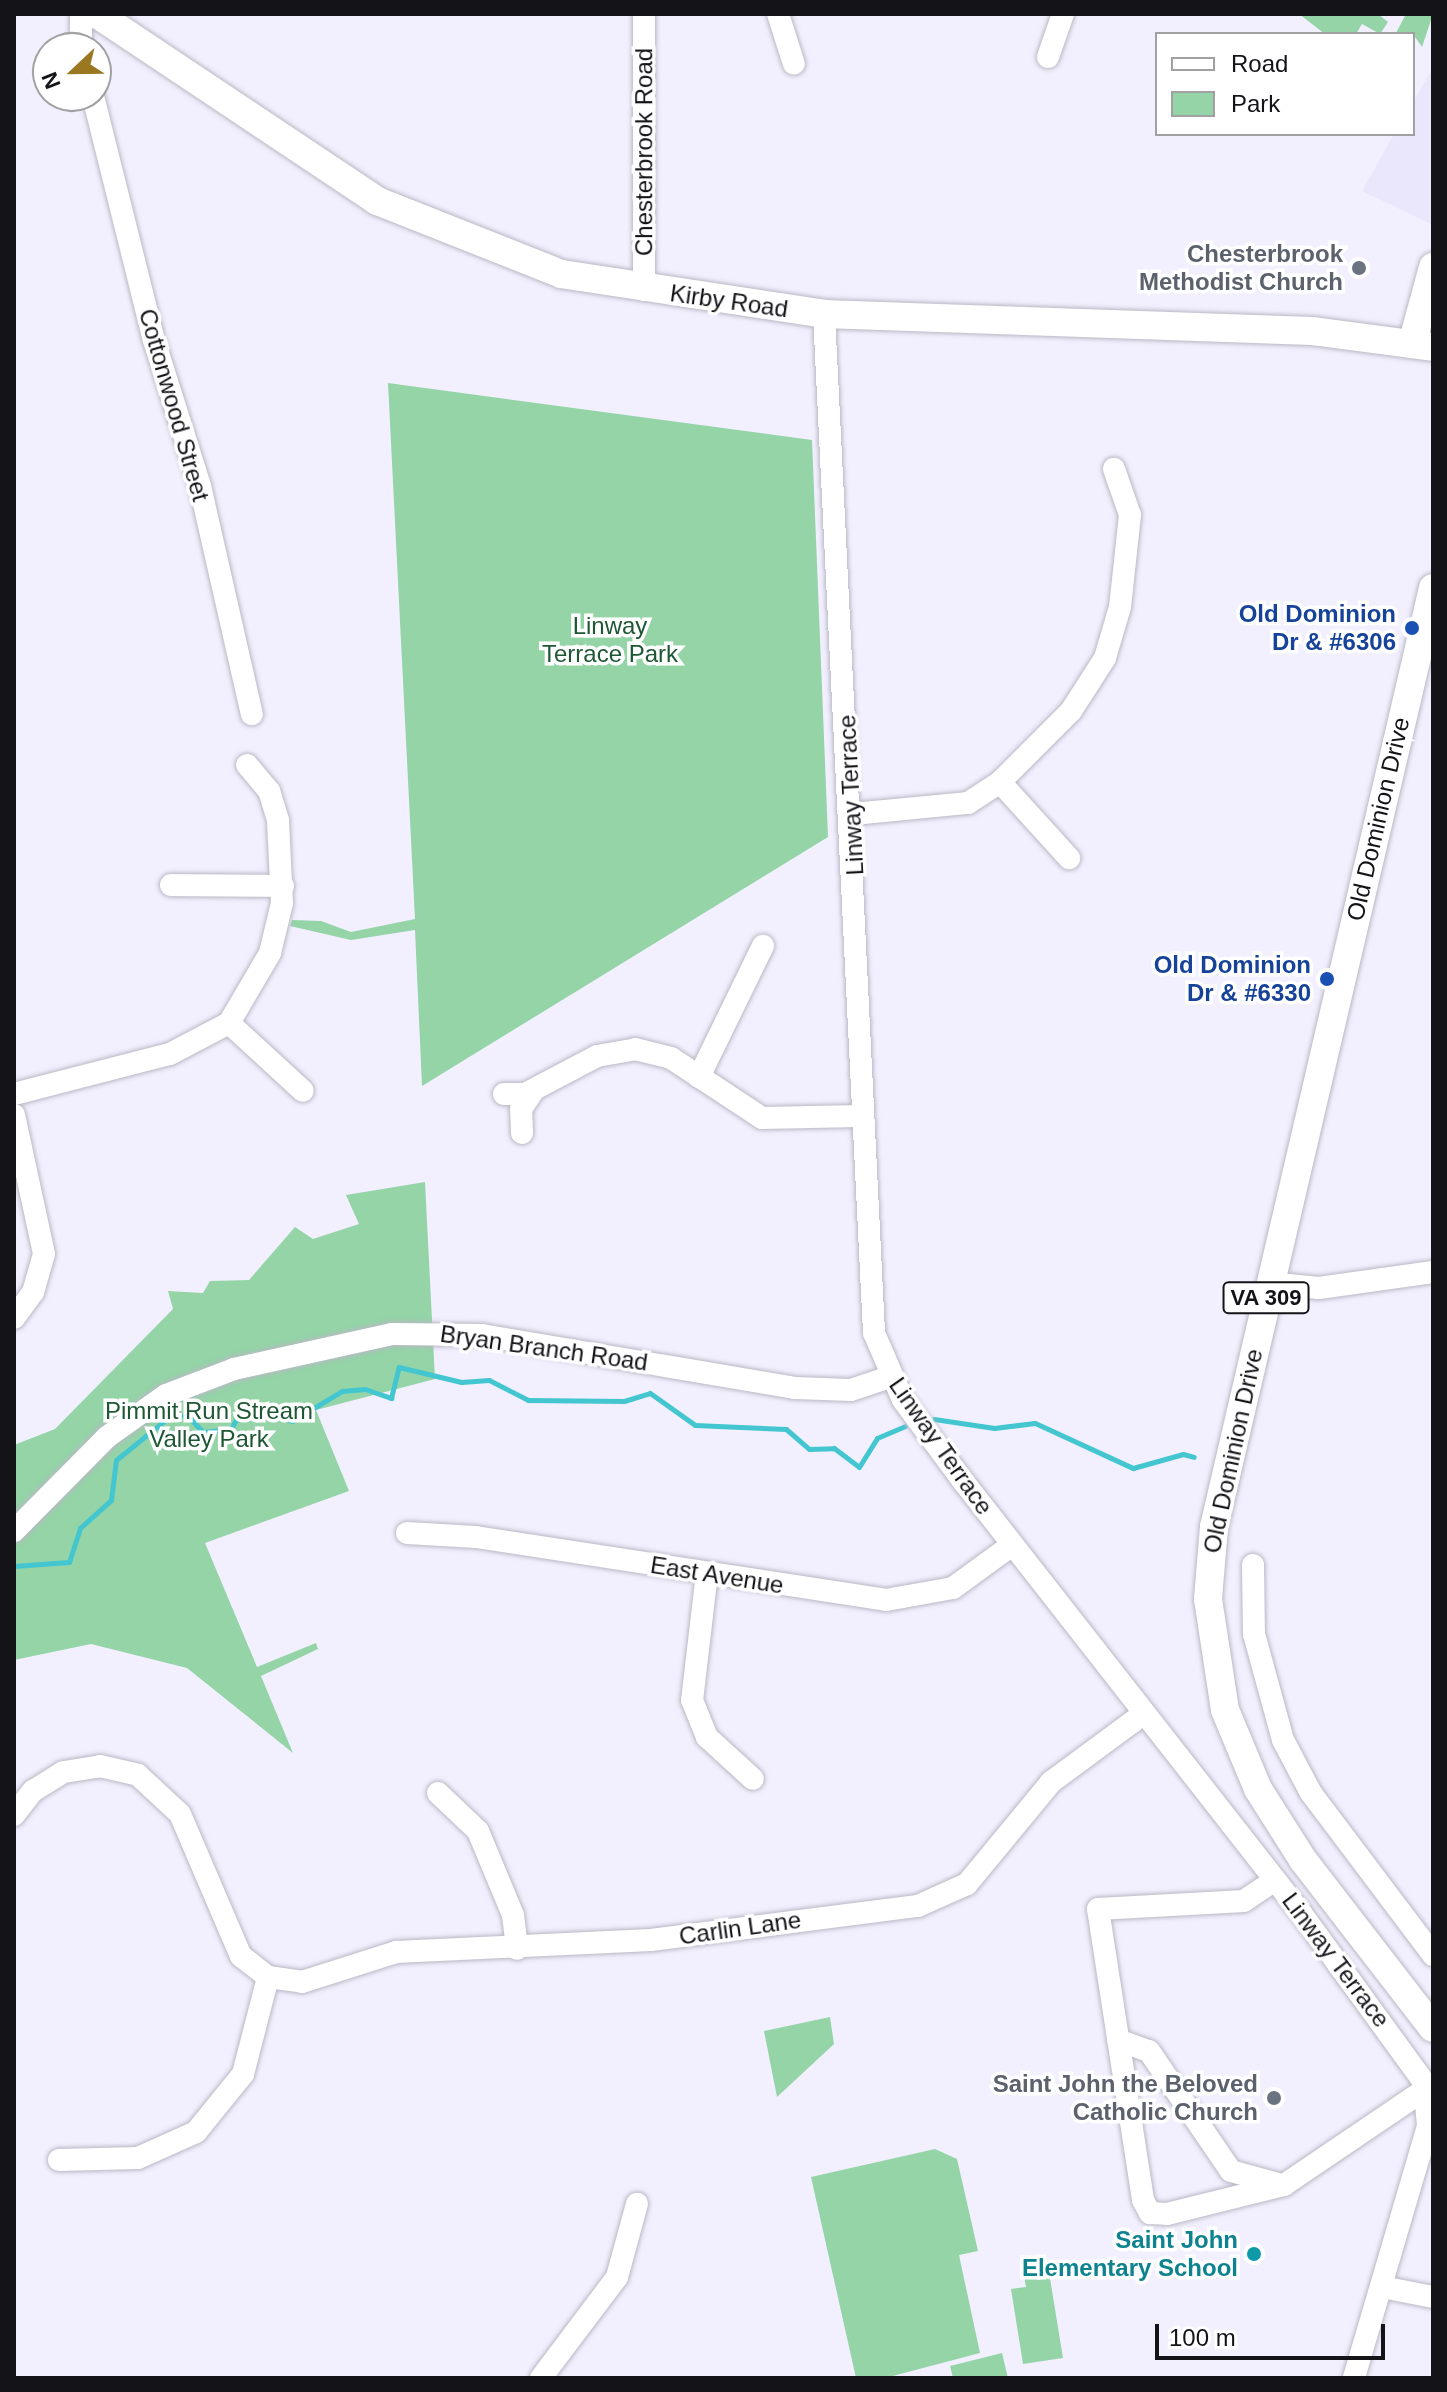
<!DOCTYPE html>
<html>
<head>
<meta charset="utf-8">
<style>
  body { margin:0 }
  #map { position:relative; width:1447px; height:2392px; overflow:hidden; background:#f2f0fe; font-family:Helvetica,sans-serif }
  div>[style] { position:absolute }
  .built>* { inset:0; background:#eae7fd }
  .green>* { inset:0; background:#94d4a7 }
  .stream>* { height:5px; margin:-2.5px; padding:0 2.5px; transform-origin:2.5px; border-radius:2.5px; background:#44c6d0 }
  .roads { filter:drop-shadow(0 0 2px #b9b8c5) drop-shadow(0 0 2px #b9b8c5) }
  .minor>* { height:22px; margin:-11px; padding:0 11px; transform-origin:11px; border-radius:11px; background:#fff }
  .major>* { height:28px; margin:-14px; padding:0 14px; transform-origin:14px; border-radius:14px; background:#fff }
  .dots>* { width:22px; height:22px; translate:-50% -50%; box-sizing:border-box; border:4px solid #fff; border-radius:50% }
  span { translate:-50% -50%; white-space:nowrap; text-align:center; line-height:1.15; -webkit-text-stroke:7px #fff; paint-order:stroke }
  .shield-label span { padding:2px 6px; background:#fff; border:2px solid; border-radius:6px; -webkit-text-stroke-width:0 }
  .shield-label { font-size:22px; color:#141318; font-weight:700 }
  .street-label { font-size:24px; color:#141318 }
  .worship-label { font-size:24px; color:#5b616d; font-weight:700 }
  .right { translate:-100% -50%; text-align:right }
  .transit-label { font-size:24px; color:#164399; font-weight:700 }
  .park-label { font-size:24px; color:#1d5734 }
  .culture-label { font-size:24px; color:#0d838f; font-weight:700 }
  .frame { position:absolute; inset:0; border:16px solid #141318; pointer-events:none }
  .legend { position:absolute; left:1155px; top:32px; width:260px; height:104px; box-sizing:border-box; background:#fff; border:2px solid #a1a1a3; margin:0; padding:10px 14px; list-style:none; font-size:24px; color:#141318 }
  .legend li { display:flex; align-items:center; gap:16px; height:40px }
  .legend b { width:40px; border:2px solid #a1a1a3 }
  .north { position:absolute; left:32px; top:32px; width:80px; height:80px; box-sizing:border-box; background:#fff; border:2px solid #a1a1a3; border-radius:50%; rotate:248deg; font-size:22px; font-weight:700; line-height:32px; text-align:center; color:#141318 }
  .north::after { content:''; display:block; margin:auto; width:28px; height:36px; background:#997821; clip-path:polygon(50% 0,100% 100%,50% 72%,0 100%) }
  .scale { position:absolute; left:1155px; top:2324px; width:230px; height:36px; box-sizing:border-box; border:4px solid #141318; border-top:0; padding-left:10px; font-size:24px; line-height:28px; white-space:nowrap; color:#141318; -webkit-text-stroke:6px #fff; paint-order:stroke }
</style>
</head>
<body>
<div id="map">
  <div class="built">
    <div style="clip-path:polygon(1433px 68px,1433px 225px,1362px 191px,1394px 134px,1413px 134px,1413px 102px)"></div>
  </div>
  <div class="green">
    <div style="clip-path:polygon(1299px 14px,1378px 14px,1388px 22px,1380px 34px,1362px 24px,1356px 34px,1325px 34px)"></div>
    <div style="clip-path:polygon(1406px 14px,1433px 14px,1422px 47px,1413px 34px,1396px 33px)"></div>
    <div style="clip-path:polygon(388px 383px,812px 440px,828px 837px,422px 1086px,415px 930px,351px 940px,290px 926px,292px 920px,321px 921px,351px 932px,415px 919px)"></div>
    <div style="clip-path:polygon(425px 1182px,435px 1379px,316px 1410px,349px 1491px,205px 1543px,257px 1667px,316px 1643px,318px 1649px,261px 1676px,293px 1753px,187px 1668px,91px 1644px,14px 1660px,14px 1445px,55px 1429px,173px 1309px,168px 1291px,203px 1293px,210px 1281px,249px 1280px,295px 1227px,313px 1239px,359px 1224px,346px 1195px)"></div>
    <div style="clip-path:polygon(830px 2017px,834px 2044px,777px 2097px,764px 2031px)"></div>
    <div style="clip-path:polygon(935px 2149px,957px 2159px,978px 2251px,959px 2255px,980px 2353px,885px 2378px,856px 2378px,811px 2177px)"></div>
    <div style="clip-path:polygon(1048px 2266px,1063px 2358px,1023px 2364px,1011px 2289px,1026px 2287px,1023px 2270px)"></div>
    <div style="clip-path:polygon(1002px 2353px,1008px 2378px,953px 2378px,950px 2366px)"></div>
  </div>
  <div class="stream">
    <div style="left:934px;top:1419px;width:61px;rotate:8.5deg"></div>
    <div style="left:994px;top:1428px;width:41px;rotate:-7deg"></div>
    <div style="left:1035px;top:1423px;width:108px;rotate:24.7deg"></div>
    <div style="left:1133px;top:1468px;width:52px;rotate:-15.6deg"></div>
    <div style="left:1183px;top:1454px;width:11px;rotate:15deg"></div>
    <div style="left:14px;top:1566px;width:55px;rotate:-4.2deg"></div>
    <div style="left:69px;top:1562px;width:36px;rotate:-72deg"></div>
    <div style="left:80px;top:1528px;width:42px;rotate:-42.1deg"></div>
    <div style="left:111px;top:1500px;width:40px;rotate:-82.9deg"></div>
    <div style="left:116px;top:1460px;width:68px;rotate:-39.1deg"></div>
    <div style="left:169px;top:1417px;width:18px;rotate:-6deg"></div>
    <div style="left:187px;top:1415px;width:23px;rotate:47deg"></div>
    <div style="left:203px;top:1432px;width:28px;rotate:-6deg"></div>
    <div style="left:231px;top:1429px;width:26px;rotate:-62deg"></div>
    <div style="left:243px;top:1406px;width:51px;rotate:17deg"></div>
    <div style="left:292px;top:1421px;width:58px;rotate:-31deg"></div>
    <div style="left:342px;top:1391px;width:23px;rotate:-5deg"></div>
    <div style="left:365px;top:1389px;width:28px;rotate:19deg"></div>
    <div style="left:391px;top:1398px;width:32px;rotate:-76deg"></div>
    <div style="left:399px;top:1367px;width:64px;rotate:13.6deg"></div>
    <div style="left:461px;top:1382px;width:28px;rotate:-4deg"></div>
    <div style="left:489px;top:1380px;width:44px;rotate:27.1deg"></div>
    <div style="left:528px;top:1400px;width:96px;rotate:0.6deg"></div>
    <div style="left:624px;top:1401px;width:27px;rotate:-17deg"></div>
    <div style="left:650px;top:1393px;width:55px;rotate:35.4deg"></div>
    <div style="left:695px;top:1425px;width:91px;rotate:2.5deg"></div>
    <div style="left:786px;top:1429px;width:30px;rotate:41deg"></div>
    <div style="left:809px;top:1449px;width:25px;rotate:-2deg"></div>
    <div style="left:834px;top:1448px;width:31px;rotate:37deg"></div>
    <div style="left:859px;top:1467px;width:34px;rotate:-58deg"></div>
    <div style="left:877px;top:1438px;width:30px;rotate:-23deg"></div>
  </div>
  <div class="roads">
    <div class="minor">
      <div style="left:81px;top:14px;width:34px;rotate:90deg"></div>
      <div style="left:778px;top:14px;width:52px;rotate:72.3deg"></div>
      <div style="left:1048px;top:57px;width:46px;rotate:-70.8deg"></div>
      <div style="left:93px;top:96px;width:252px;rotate:76deg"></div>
      <div style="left:154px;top:340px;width:153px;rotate:72.5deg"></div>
      <div style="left:200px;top:486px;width:234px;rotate:77.2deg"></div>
      <div style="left:644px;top:290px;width:276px;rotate:-90deg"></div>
      <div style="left:824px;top:314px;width:1020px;rotate:87.19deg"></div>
      <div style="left:874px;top:1333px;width:73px;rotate:66.6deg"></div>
      <div style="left:903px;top:1400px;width:101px;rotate:53.5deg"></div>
      <div style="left:963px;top:1481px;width:549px;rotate:51.96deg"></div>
      <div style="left:1301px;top:1913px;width:209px;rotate:54deg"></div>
      <div style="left:1424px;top:2082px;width:44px;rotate:84.8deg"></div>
      <div style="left:1428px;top:2126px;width:263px;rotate:106.4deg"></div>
      <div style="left:1000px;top:782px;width:103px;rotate:47.8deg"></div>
      <div style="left:853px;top:814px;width:116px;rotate:-5.5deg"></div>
      <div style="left:968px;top:803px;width:38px;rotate:-33deg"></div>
      <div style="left:1000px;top:782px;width:100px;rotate:-45deg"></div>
      <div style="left:1071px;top:711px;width:63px;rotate:-57.3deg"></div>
      <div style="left:1105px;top:658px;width:53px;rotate:-73.6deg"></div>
      <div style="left:1120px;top:607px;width:93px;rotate:-83.8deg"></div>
      <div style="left:1130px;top:515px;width:49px;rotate:-109.2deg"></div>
      <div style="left:171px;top:885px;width:112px;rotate:0.5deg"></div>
      <div style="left:229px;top:1023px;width:100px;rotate:42.6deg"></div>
      <div style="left:699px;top:1077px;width:146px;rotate:-64deg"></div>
      <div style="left:14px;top:1094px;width:161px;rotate:-14.4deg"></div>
      <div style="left:170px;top:1054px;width:67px;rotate:-27.7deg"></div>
      <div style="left:229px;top:1023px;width:81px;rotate:-59.6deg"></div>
      <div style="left:270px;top:953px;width:51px;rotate:-76.5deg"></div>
      <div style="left:282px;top:903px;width:83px;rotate:-92.8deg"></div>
      <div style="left:278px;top:820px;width:30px;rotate:-107deg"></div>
      <div style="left:269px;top:791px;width:34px;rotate:-130deg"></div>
      <div style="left:504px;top:1094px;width:21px"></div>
      <div style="left:525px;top:1094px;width:81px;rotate:-27.8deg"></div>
      <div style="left:597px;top:1056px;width:39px;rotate:-10deg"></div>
      <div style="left:635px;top:1049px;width:37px;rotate:14deg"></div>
      <div style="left:671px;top:1058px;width:109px;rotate:33.4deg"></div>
      <div style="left:762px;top:1118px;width:98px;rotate:-1.2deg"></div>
      <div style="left:14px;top:1115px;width:142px;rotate:77.8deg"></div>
      <div style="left:44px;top:1254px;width:40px;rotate:106deg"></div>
      <div style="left:33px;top:1292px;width:32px;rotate:126deg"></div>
      <div style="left:522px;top:1133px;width:24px;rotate:-92deg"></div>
      <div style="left:521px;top:1109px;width:23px;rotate:-56deg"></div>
      <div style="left:1269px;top:1283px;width:50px;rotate:5.7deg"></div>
      <div style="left:1319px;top:1288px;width:115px;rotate:-8deg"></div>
      <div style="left:14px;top:1531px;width:132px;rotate:-45.3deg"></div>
      <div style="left:107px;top:1437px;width:72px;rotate:-35.4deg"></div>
      <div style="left:166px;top:1395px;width:73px;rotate:-20.9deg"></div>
      <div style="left:234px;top:1369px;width:162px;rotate:-12.5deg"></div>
      <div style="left:392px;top:1334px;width:90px;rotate:0.6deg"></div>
      <div style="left:482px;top:1335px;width:317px;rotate:9.6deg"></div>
      <div style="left:795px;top:1388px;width:56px;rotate:2deg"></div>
      <div style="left:851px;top:1390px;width:41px;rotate:-18.4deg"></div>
      <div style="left:407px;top:1533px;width:69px;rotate:3.3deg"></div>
      <div style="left:476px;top:1537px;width:415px;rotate:8.7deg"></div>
      <div style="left:886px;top:1600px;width:68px;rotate:-10.2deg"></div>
      <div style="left:953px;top:1588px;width:73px;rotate:-36.1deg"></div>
      <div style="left:1253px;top:1565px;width:69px;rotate:89.2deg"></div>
      <div style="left:1254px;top:1634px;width:110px;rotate:74.7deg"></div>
      <div style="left:1283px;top:1740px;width:60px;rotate:62.2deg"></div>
      <div style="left:1311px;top:1793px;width:203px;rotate:53deg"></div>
      <div style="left:707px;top:1573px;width:128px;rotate:96.7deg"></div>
      <div style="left:692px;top:1700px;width:40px;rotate:68deg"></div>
      <div style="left:707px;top:1737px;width:62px;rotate:42.4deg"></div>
      <div style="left:438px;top:1793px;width:55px;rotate:43.5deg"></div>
      <div style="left:478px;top:1831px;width:91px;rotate:67.4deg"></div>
      <div style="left:513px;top:1915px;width:34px;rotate:83deg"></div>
      <div style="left:14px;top:1815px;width:31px;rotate:-52deg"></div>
      <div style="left:33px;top:1791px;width:36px;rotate:-32deg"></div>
      <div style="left:64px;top:1772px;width:36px;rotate:-9deg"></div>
      <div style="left:100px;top:1766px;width:39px;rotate:13deg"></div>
      <div style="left:138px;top:1775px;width:57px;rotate:42.9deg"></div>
      <div style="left:180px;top:1814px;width:155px;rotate:66.8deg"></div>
      <div style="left:241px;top:1956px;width:34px;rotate:38deg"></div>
      <div style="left:268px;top:1977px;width:34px;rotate:8deg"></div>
      <div style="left:302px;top:1982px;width:99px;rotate:-17.7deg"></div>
      <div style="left:396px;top:1952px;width:255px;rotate:-2.7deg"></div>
      <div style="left:651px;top:1940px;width:269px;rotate:-7.3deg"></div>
      <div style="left:918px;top:1906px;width:54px;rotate:-24.2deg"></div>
      <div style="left:967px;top:1884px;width:132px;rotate:-50.5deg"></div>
      <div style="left:1051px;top:1782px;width:113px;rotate:-36.4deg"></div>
      <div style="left:1275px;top:1880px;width:37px;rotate:146deg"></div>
      <div style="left:1244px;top:1901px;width:146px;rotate:176.9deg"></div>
      <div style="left:1098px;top:1909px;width:294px;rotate:81.2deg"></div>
      <div style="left:1143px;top:2200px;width:15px;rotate:62deg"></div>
      <div style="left:1150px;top:2213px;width:17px;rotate:3deg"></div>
      <div style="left:1167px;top:2214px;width:121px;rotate:-13.9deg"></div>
      <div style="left:1284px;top:2185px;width:171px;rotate:-34.1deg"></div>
      <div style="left:1118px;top:2040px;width:33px;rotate:20deg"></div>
      <div style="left:1149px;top:2051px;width:145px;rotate:55.7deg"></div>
      <div style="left:1231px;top:2171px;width:53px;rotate:15.4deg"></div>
      <div style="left:59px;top:2160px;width:79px;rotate:-1.5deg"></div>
      <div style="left:138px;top:2158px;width:64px;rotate:-24.1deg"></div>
      <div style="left:196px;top:2132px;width:75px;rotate:-51deg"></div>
      <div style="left:243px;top:2074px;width:100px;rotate:-75.5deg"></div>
      <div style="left:1382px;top:2287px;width:52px;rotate:11.1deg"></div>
      <div style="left:541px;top:2378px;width:126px;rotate:-53deg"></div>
      <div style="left:617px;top:2277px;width:76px;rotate:-74.7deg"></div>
    </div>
    <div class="major">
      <div style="left:97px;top:14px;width:337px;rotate:33.7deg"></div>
      <div style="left:377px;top:201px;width:198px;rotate:21.6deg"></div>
      <div style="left:561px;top:274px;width:266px;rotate:8.6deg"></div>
      <div style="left:824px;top:314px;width:488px;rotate:2deg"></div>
      <div style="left:1312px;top:331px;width:122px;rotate:7.5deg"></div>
      <div style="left:1412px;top:344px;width:80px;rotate:-74.7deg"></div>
      <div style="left:1433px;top:588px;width:964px;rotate:103.13deg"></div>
      <div style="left:1214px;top:1527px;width:72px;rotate:94.8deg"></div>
      <div style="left:1208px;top:1599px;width:112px;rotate:81.3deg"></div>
      <div style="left:1225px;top:1710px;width:86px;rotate:67.3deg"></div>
      <div style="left:1258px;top:1789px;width:84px;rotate:57.6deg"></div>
      <div style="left:1303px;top:1860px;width:212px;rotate:52.3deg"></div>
    </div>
  </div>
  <div class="dots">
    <div style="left:1359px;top:268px;background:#6b7280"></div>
    <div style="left:1412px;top:628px;background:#1a4fb4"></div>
    <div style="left:1327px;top:979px;background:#1a4fb4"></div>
    <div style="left:1274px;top:2098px;background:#6b7280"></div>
    <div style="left:1254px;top:2254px;background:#0f9aa8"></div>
  </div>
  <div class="shield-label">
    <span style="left:1266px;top:1298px">VA 309</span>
  </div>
  <div class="street-label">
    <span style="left:644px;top:152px;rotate:-90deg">Chesterbrook Road</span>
    <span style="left:729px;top:301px;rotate:8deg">Kirby Road</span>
    <span style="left:174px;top:405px;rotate:74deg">Cottonwood Street</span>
    <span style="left:851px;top:795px;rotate:-93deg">Linway Terrace</span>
    <span style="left:1378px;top:819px;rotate:-77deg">Old Dominion Drive</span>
    <span style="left:544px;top:1348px;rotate:8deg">Bryan Branch Road</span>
    <span style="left:941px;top:1446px;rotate:55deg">Linway Terrace</span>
    <span style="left:1233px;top:1451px;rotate:-78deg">Old Dominion Drive</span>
    <span style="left:717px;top:1575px;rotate:9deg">East Avenue</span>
    <span style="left:740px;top:1928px;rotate:-8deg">Carlin Lane</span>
    <span style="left:1336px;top:1960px;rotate:53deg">Linway Terrace</span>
  </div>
  <div class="worship-label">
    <span class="right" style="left:1343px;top:268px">Chesterbrook<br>Methodist Church</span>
    <span class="right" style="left:1258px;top:2098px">Saint John the Beloved<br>Catholic Church</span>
  </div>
  <div class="transit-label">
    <span class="right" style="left:1396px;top:628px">Old Dominion<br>Dr &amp; #6306</span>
    <span class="right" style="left:1311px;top:979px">Old Dominion<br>Dr &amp; #6330</span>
  </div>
  <div class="park-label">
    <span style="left:610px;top:640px">Linway<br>Terrace Park</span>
    <span style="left:209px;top:1425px">Pimmit Run Stream<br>Valley Park</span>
  </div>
  <div class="culture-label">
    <span class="right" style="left:1238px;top:2254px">Saint John<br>Elementary School</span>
  </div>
  <div class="frame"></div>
  <ul class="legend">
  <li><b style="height:10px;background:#fff"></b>Road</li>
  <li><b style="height:22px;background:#94d4a7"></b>Park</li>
  </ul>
  <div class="north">N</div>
  <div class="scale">100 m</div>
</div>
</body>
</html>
